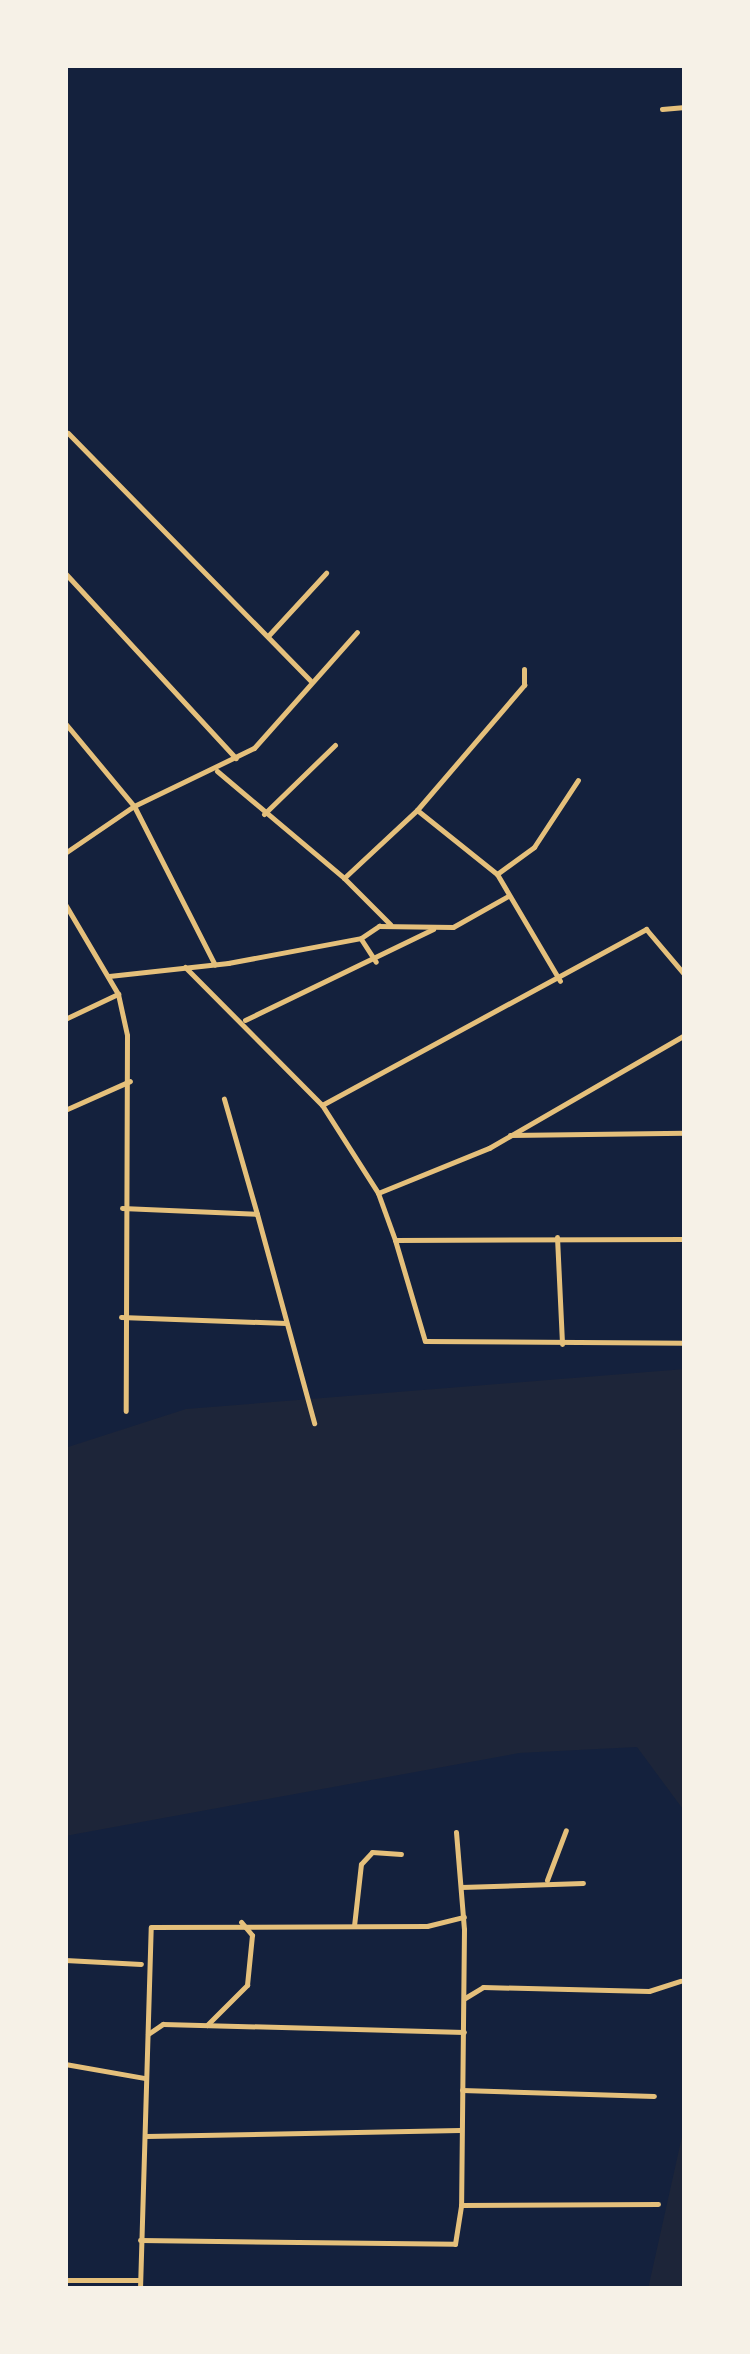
<!DOCTYPE html>
<html>
<head>
<meta charset="utf-8">
<style>
  body { margin:0 }
  #map { position:relative; width:750px; height:2354px; overflow:hidden; background:#14213d; font-family:"Work Sans",sans-serif }
  div>[style] { position:absolute }
  .green>* { inset:0; background:#1d2539 }
  .minor>* { height:5px; margin:-2.5px; padding:0 2.5px; transform-origin:2.5px; border-radius:2.5px; background:#e5c07b }
  span { translate:-50% -50%; white-space:nowrap; text-align:center; line-height:1.15; -webkit-text-stroke:10px #f6f1e7; paint-order:stroke }
  .frame { position:absolute; inset:0; border:68px solid #f6f1e7; pointer-events:none }
</style>
</head>
<body>
<div id="map">
  <div class="green">
    <div style="clip-path:polygon(685px 1369px,685px 1812px,637px 1747px,519px 1753px,65px 1836px,65px 1448px,186px 1409px)"></div>
    <div style="clip-path:polygon(685px 2123px,685px 2289px,648px 2289px)"></div>
  </div>
  <div class="minor">
    <div style="left:662px;top:109px;width:23px;rotate:-5deg"></div>
    <div style="left:68px;top:433px;width:346px;rotate:45.6deg"></div>
    <div style="left:65px;top:573px;width:252px;rotate:47.3deg"></div>
    <div style="left:268px;top:636px;width:86px;rotate:-47.4deg"></div>
    <div style="left:65px;top:723px;width:108px;rotate:50.3deg"></div>
    <div style="left:134px;top:806px;width:178px;rotate:63deg"></div>
    <div style="left:217px;top:771px;width:166px;rotate:40.1deg"></div>
    <div style="left:344px;top:878px;width:100px;rotate:-43deg"></div>
    <div style="left:417px;top:810px;width:102px;rotate:38.7deg"></div>
    <div style="left:497px;top:874px;width:124px;rotate:59.5deg"></div>
    <div style="left:417px;top:810px;width:165px;rotate:-49.4deg"></div>
    <div style="left:524px;top:685px;width:16px;rotate:-90deg"></div>
    <div style="left:264px;top:814px;width:99px;rotate:-44.2deg"></div>
    <div style="left:65px;top:853px;width:83px;rotate:-34.3deg"></div>
    <div style="left:134px;top:806px;width:133px;rotate:-25.8deg"></div>
    <div style="left:254px;top:748px;width:155px;rotate:-48.4deg"></div>
    <div style="left:497px;top:874px;width:46px;rotate:-36.1deg"></div>
    <div style="left:534px;top:847px;width:80px;rotate:-56.7deg"></div>
    <div style="left:344px;top:878px;width:66px;rotate:45deg"></div>
    <div style="left:65px;top:904px;width:104px;rotate:59.5deg"></div>
    <div style="left:118px;top:994px;width:42px;rotate:77.6deg"></div>
    <div style="left:127px;top:1035px;width:376px;rotate:90.2deg"></div>
    <div style="left:361px;top:939px;width:27px;rotate:57deg"></div>
    <div style="left:185px;top:967px;width:194px;rotate:45.2deg"></div>
    <div style="left:322px;top:1105px;width:104px;rotate:57.5deg"></div>
    <div style="left:378px;top:1193px;width:120px;rotate:-22.1deg"></div>
    <div style="left:489px;top:1148px;width:226px;rotate:-30deg"></div>
    <div style="left:109px;top:976px;width:120px;rotate:-6.2deg"></div>
    <div style="left:228px;top:963px;width:135px;rotate:-10.6deg"></div>
    <div style="left:361px;top:938px;width:22px;rotate:-34deg"></div>
    <div style="left:379px;top:926px;width:74px;rotate:0.8deg"></div>
    <div style="left:453px;top:927px;width:63px;rotate:-29.4deg"></div>
    <div style="left:65px;top:1019px;width:59px;rotate:-25.3deg"></div>
    <div style="left:245px;top:1020px;width:209px;rotate:-25.8deg"></div>
    <div style="left:322px;top:1105px;width:369px;rotate:-28.5deg"></div>
    <div style="left:646px;top:929px;width:60px;rotate:49.7deg"></div>
    <div style="left:65px;top:1110px;width:71px;rotate:-24deg"></div>
    <div style="left:510px;top:1135px;width:175px;rotate:-0.7deg"></div>
    <div style="left:378px;top:1193px;width:50px;rotate:70.1deg"></div>
    <div style="left:395px;top:1240px;width:290px;rotate:-0.2deg"></div>
    <div style="left:122px;top:1208px;width:135px;rotate:2.5deg"></div>
    <div style="left:257px;top:1214px;width:120px;rotate:-106deg"></div>
    <div style="left:257px;top:1214px;width:217px;rotate:74.7deg"></div>
    <div style="left:557px;top:1237px;width:107px;rotate:87.3deg"></div>
    <div style="left:395px;top:1240px;width:105px;rotate:73.5deg"></div>
    <div style="left:425px;top:1341px;width:260px;rotate:0.4deg"></div>
    <div style="left:121px;top:1317px;width:165px;rotate:2.1deg"></div>
    <div style="left:456px;top:1832px;width:97px;rotate:85.3deg"></div>
    <div style="left:464px;top:1929px;width:276px;rotate:90.6deg"></div>
    <div style="left:461px;top:2205px;width:197px;rotate:-0.3deg"></div>
    <div style="left:547px;top:1880px;width:53px;rotate:-69.2deg"></div>
    <div style="left:461px;top:1887px;width:122px;rotate:-1.9deg"></div>
    <div style="left:354px;top:1926px;width:62px;rotate:-83.6deg"></div>
    <div style="left:361px;top:1864px;width:16px;rotate:-47deg"></div>
    <div style="left:372px;top:1852px;width:29px;rotate:4deg"></div>
    <div style="left:65px;top:1960px;width:76px;rotate:3deg"></div>
    <div style="left:465px;top:1998px;width:21px;rotate:-31deg"></div>
    <div style="left:483px;top:1987px;width:166px;rotate:1.4deg"></div>
    <div style="left:649px;top:1991px;width:33px;rotate:-18deg"></div>
    <div style="left:207px;top:2025px;width:57px;rotate:-45deg"></div>
    <div style="left:247px;top:1985px;width:50px;rotate:-84.3deg"></div>
    <div style="left:252px;top:1935px;width:17px;rotate:-130deg"></div>
    <div style="left:148px;top:2034px;width:18px;rotate:-34deg"></div>
    <div style="left:163px;top:2024px;width:301px;rotate:1.5deg"></div>
    <div style="left:65px;top:2064px;width:80px;rotate:10deg"></div>
    <div style="left:462px;top:2090px;width:192px;rotate:1.8deg"></div>
    <div style="left:146px;top:2136px;width:314px;rotate:-1.1deg"></div>
    <div style="left:140px;top:2240px;width:315px;rotate:0.7deg"></div>
    <div style="left:455px;top:2244px;width:39px;rotate:-81deg"></div>
    <div style="left:65px;top:2280px;width:75px"></div>
    <div style="left:140px;top:2289px;width:362px;rotate:-88.3deg"></div>
    <div style="left:151px;top:1927px;width:276px;rotate:-0.2deg"></div>
    <div style="left:427px;top:1926px;width:38px;rotate:-14deg"></div>
  </div>
  <div class="frame"></div>
</div>
</body>
</html>
